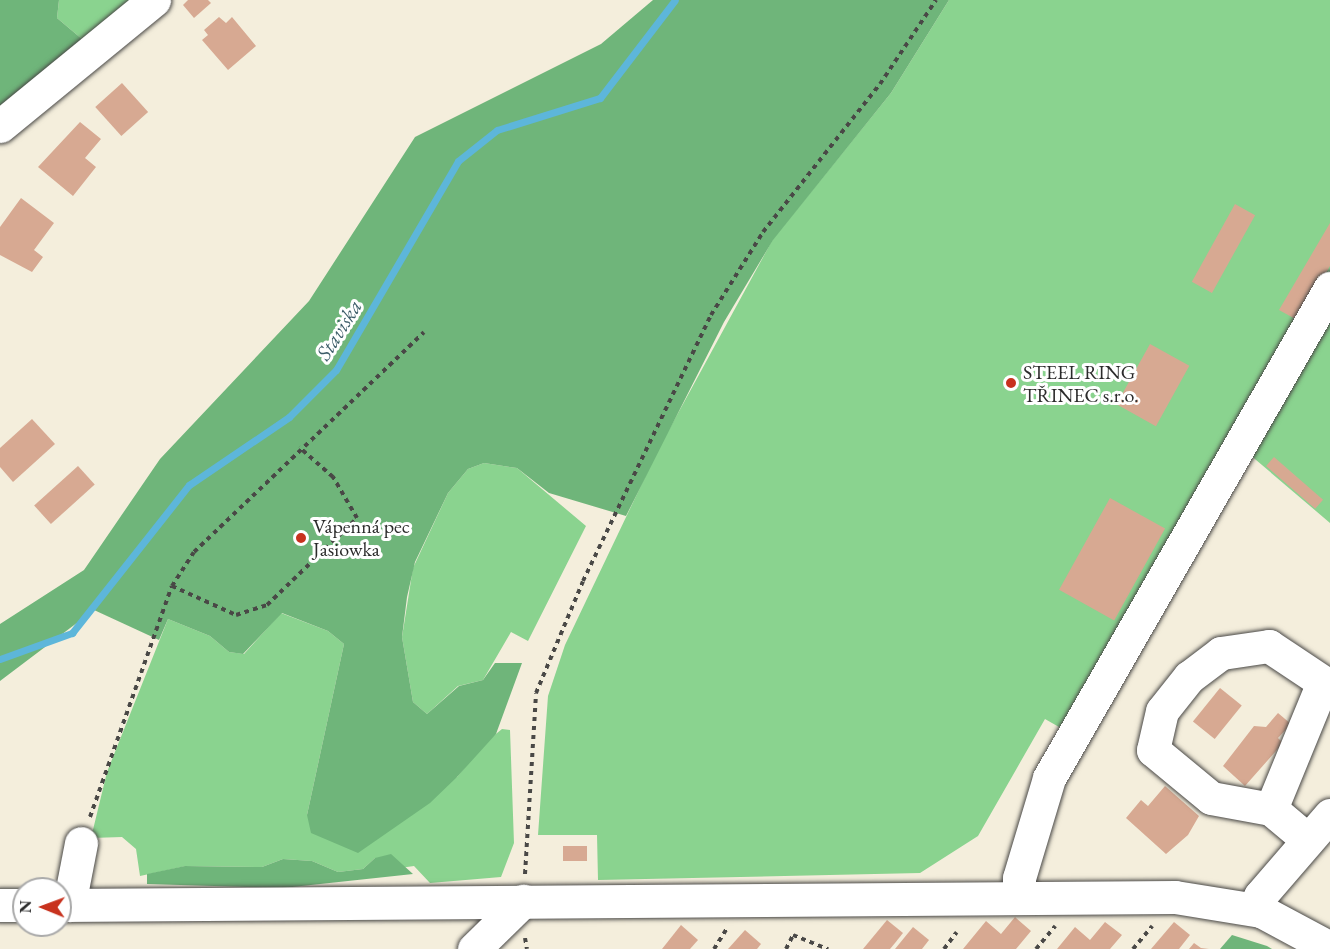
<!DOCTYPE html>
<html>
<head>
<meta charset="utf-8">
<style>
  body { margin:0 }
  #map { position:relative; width:1330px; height:949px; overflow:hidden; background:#f4eedc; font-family:"EB Garamond",serif }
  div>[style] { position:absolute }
  .green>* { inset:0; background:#8ad38f }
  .forest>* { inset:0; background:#6fb57a }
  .stream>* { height:7px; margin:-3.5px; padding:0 3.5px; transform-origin:3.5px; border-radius:3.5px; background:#5db6da }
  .building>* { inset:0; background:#d7a992; transform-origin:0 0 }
  .path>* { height:4px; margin-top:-2px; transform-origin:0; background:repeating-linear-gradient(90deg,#494846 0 4.5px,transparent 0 9px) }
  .roads { filter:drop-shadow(0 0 2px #494846) drop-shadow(0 0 2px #494846) }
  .minor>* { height:33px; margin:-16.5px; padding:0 16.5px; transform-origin:16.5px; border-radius:16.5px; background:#fff }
  .dots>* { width:16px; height:16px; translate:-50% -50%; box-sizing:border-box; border:3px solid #fff; border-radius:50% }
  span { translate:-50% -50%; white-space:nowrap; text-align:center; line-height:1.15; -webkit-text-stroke:6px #fff; paint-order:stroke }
  .poi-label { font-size:20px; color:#2b2b2b }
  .left { translate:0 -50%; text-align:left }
  .water-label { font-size:21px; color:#3c5c68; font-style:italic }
  .north { position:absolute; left:12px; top:877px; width:60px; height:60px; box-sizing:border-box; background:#fff; border:2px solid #aaa; border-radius:50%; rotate:271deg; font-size:16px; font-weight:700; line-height:24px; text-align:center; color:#2b2b2b }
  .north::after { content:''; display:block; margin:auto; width:21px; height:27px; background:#c8321e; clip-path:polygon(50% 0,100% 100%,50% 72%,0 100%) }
</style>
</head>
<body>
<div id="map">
  <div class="green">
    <div style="clip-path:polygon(59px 0,137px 0,89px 45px,57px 18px)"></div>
    <div style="clip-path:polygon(949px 0,1330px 0,1330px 523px,1249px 454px,1066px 731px,1045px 719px,978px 836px,920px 873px,598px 880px,597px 835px,538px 835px,548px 696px,565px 645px,659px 448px,773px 239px,891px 93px)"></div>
    <div style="clip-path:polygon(484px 463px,517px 468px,586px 526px,528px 641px,511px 632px,483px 680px,458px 686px,427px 714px,413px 702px,402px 637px,413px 568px,448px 493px,468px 469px)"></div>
    <div style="clip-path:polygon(281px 613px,328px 631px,344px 644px,307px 815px,457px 777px,486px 742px,502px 729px,510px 730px,514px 843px,501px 877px,430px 883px,414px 866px,400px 868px,375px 858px,363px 869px,338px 872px,312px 861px,283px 859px,262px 867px,186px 866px,140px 876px,136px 849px,122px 837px,91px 838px,107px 772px,168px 619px,210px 636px,229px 652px,244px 654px)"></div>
  </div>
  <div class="forest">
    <div style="clip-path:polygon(0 0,59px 0,57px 18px,89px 45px,0 132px)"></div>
    <div style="clip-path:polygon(653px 0,949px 0,891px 93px,773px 240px,724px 322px,626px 516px,549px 493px,517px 468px,484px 463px,468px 469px,448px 493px,415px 562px,407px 597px,402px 637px,413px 702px,427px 714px,459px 686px,483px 680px,495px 663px,522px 663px,496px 734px,457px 777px,430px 803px,358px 853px,311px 833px,307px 815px,344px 644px,328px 631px,282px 613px,243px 654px,229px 652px,210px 636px,168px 619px,159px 640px,94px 610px,0 681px,0 624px,84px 570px,160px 459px,309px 301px,415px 137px,601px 44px)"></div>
    <div style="clip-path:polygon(391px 854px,413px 874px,283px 888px,147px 884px,147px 874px,185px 866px,262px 867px,283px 859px,312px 861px,338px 872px,363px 869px,375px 858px)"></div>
    <div style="clip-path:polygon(1232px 935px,1267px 946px,1272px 949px,1220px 949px)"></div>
  </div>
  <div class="stream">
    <div style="left:0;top:659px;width:77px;rotate:-19.9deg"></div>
    <div style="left:72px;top:633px;width:189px;rotate:-51.7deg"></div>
    <div style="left:189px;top:485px;width:121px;rotate:-34.2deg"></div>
    <div style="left:289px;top:417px;width:66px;rotate:-45deg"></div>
    <div style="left:336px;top:370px;width:242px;rotate:-59.7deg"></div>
    <div style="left:458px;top:161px;width:50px;rotate:-38.5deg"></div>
    <div style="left:497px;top:130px;width:108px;rotate:-17.3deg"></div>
    <div style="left:600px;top:98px;width:123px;rotate:-52.6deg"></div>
  </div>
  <div class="building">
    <div style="clip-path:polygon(188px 0,208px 0,211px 3px,194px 18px,183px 5px)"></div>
    <div style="clip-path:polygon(219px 17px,226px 23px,232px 17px,256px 46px,228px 70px,202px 40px,208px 35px,204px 30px)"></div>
    <div style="left:122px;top:83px;width:39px;height:36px;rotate:48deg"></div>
    <div style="clip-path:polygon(80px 122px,101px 139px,85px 158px,96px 167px,73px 196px,38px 167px)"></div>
    <div style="clip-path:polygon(21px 198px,54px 223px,34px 250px,43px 257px,32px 272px,0 255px,0 227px)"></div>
    <div style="left:1235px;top:204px;width:23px;height:89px;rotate:29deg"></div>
    <div style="clip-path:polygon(1330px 223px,1330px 266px,1299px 321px,1279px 310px)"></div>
    <div style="left:1150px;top:344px;width:45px;height:69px;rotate:29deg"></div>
    <div style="clip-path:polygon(32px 419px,55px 444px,13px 482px,0 467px,0 448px)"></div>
    <div style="left:1274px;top:457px;width:65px;height:12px;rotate:41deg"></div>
    <div style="left:78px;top:466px;width:25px;height:59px;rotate:48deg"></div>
    <div style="left:1110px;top:498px;width:63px;height:105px;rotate:29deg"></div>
    <div style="left:1220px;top:688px;width:28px;height:43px;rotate:39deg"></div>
    <div style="clip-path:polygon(1278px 713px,1291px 724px,1278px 738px,1283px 743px,1245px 786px,1223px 766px,1254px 726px,1266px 727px)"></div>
    <div style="clip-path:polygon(1165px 786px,1199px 816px,1188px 835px,1166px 854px,1126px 818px,1141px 800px,1148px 806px)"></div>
    <div style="left:563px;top:846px;width:24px;height:15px"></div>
    <div style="clip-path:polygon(1015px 917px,1031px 931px,1016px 949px,963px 949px,986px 921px,1001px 934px)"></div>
    <div style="clip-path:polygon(887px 920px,903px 933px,895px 943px,890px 949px,863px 949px)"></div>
    <div style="clip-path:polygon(1105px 922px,1122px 935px,1110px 949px,1057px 949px,1075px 927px,1090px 940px)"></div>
    <div style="clip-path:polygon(1174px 922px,1190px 935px,1179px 949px,1151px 949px)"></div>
    <div style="clip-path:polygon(681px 925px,698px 940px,690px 949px,662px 949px)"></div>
    <div style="clip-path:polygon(913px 927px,929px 940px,922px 949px,895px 949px)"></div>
    <div style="clip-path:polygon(745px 930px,761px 944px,757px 949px,728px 949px)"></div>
    <div style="clip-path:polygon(1194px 943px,1201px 948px,1209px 949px,1189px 949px)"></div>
  </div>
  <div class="path">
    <div style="left:172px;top:586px;width:70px;rotate:24.4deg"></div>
    <div style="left:236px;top:615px;width:33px;rotate:-18deg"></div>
    <div style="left:267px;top:605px;width:125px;rotate:-44deg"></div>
    <div style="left:357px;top:518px;width:48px;rotate:-120.3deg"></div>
    <div style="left:333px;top:477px;width:45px;rotate:-138.6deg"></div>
    <div style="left:90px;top:817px;width:245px;rotate:-70.5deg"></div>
    <div style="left:172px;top:586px;width:40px;rotate:-57.1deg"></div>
    <div style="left:194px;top:552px;width:318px;rotate:-43.7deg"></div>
    <div style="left:525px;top:874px;width:181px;rotate:-86.5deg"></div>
    <div style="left:536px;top:693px;width:121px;rotate:-67.2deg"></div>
    <div style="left:583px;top:581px;width:295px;rotate:-64.3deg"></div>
    <div style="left:711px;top:315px;width:98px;rotate:-57.9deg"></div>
    <div style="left:763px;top:232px;width:189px;rotate:-51.7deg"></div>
    <div style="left:880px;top:84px;width:101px;rotate:-56.3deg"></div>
    <div style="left:525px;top:938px;width:11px;rotate:80deg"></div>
    <div style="left:714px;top:949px;width:26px;rotate:-58deg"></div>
    <div style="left:786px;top:949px;width:16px;rotate:-63deg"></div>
    <div style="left:793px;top:935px;width:38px;rotate:22deg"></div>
    <div style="left:944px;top:949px;width:21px;rotate:-53deg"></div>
    <div style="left:1036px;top:949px;width:30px;rotate:-50deg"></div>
    <div style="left:1133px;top:949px;width:30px;rotate:-50deg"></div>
  </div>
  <div class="roads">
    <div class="minor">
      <div style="left:0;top:126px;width:199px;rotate:-39.3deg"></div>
      <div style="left:1271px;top:809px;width:137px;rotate:-67.7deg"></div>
      <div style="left:1323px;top:682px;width:65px;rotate:-146.3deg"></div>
      <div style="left:1269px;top:646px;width:49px;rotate:171.7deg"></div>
      <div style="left:1221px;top:653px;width:40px;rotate:143deg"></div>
      <div style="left:1189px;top:677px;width:43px;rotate:128.5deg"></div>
      <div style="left:1162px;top:711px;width:40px;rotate:103deg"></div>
      <div style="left:1153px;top:750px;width:75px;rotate:39.6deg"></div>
      <div style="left:1211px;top:798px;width:61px;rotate:10.4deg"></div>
      <div style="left:1271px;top:809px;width:48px;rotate:40deg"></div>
      <div style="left:1019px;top:896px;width:18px;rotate:-90deg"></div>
      <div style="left:1019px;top:878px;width:104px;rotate:-73.3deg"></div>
      <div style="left:1049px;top:778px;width:565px;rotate:-60.17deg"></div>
      <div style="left:0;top:905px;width:24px"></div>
      <div style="left:60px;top:905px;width:1115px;rotate:-0.41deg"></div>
      <div style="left:1175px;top:897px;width:87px;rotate:9.2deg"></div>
      <div style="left:1261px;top:911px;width:78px;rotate:28.2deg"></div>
      <div style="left:69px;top:905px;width:63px;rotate:-79deg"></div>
      <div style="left:1261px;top:911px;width:15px;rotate:-94deg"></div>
      <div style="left:1260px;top:896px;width:107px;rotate:-49.2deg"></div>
      <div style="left:474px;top:949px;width:69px;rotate:-44.4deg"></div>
    </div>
  </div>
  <div class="dots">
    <div style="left:1011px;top:383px;background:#c8321e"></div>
    <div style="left:301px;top:538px;background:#c8321e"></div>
  </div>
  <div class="poi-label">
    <span class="left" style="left:1023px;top:384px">STEEL RING<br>TŘINEC s.r.o.</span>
    <span class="left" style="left:313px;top:538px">Vápenná pec<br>Jasiowka</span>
  </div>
  <div class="water-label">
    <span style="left:339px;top:330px;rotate:-58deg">Staviska</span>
  </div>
  <div class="north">N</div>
</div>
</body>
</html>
